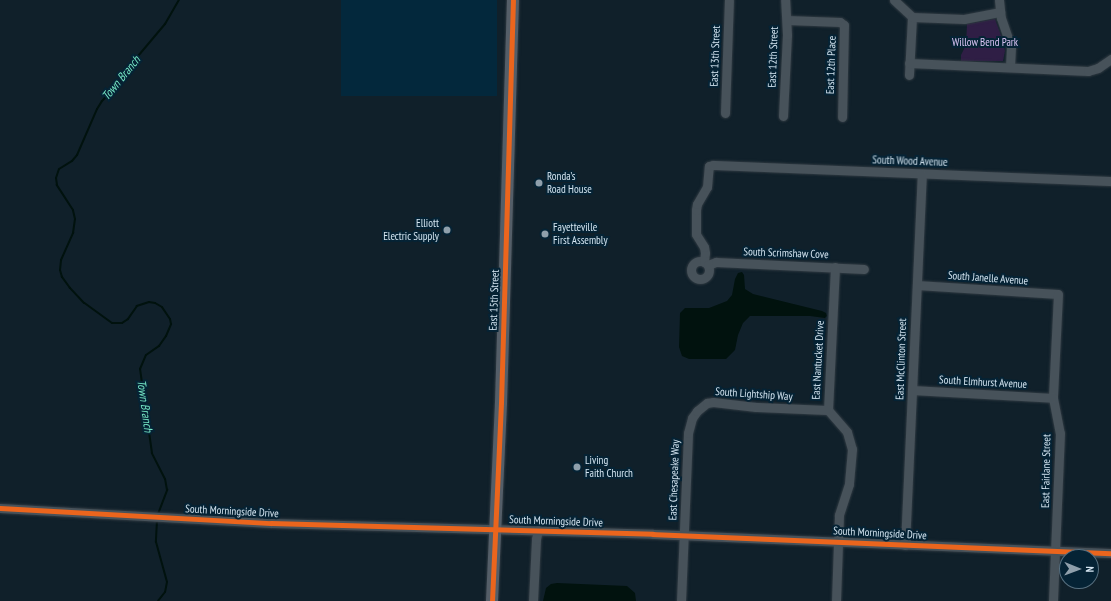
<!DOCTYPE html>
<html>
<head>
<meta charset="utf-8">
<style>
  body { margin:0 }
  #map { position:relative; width:1111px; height:601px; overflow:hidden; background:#10202a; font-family:"PT Sans Narrow",sans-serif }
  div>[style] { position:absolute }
  .built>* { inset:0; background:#03283c; transform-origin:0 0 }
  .green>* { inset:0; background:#2f1e45 }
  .water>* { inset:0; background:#01120e }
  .stream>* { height:2px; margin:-1px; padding:0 1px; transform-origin:1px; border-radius:1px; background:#01120e }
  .roads { filter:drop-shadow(0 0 1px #303a42) drop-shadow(0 0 1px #303a42) }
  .minor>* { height:9px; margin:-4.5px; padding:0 4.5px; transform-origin:4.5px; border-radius:4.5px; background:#47525a }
  .minor>.ring { margin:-4.5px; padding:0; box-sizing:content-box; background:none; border:9px solid #47525a; border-radius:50% }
  .major>* { height:12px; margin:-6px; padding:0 6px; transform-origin:6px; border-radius:6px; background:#545e68 }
  .cycleway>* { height:5px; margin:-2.5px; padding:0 2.5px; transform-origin:2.5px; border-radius:2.5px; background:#eb651d }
  .dots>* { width:11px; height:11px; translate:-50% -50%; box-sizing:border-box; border:2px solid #052335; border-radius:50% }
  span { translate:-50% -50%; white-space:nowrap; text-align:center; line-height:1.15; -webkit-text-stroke:4px #052335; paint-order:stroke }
  .park-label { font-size:11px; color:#dbc5f5 }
  .street-label { font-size:11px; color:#d3e4f0 }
  .poi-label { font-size:11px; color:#d3e4f0 }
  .left { translate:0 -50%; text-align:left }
  .right { translate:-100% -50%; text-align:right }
  .water-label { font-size:12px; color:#77e8c6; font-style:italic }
  .north { position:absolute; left:1059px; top:549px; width:40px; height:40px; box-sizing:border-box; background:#052335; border:1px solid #577080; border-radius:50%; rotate:91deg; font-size:11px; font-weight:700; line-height:16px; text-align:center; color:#d3e4f0 }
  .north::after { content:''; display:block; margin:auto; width:14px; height:18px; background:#8f9fab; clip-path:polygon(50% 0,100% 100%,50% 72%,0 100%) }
</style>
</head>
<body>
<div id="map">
  <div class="built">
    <div style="left:341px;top:0;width:156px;height:96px"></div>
  </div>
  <div class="green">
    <div style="clip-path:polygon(995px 19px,1003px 41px,1005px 51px,1003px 61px,961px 61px,961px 55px,966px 45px,967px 24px)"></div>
  </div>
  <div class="water">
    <div style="clip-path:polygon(742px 272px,744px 275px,745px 289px,753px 294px,822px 311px,826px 313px,827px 316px,825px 318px,810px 316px,750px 316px,743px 323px,738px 335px,735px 350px,726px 359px,689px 359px,682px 356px,679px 347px,680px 313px,685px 308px,709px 308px,727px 301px,732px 295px,735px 279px,738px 273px)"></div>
    <div style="clip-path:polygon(557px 583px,627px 586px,635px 593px,636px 601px,543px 601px,546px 588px,551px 584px)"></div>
  </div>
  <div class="stream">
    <div style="left:158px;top:514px;width:26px;rotate:-69deg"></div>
    <div style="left:167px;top:490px;width:11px;rotate:-100deg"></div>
    <div style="left:165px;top:479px;width:29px;rotate:-117deg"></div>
    <div style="left:152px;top:453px;width:85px;rotate:-98.1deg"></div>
    <div style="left:140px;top:369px;width:15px;rotate:-67deg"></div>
    <div style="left:146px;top:355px;width:16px;rotate:-35deg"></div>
    <div style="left:159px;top:346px;width:12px;rotate:-55deg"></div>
    <div style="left:166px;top:336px;width:13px;rotate:-67deg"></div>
    <div style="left:171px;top:324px;width:5px;rotate:-101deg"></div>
    <div style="left:170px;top:319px;width:14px;rotate:-124deg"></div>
    <div style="left:162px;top:307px;width:8px;rotate:-150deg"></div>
    <div style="left:155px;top:303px;width:6px;rotate:-171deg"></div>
    <div style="left:149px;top:302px;width:13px;rotate:162deg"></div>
    <div style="left:137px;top:306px;width:16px;rotate:125deg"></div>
    <div style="left:128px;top:319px;width:7px;rotate:146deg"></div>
    <div style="left:122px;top:323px;width:10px;rotate:180deg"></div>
    <div style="left:112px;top:323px;width:34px;rotate:-144deg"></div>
    <div style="left:84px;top:303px;width:21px;rotate:-133deg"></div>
    <div style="left:70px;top:288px;width:14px;rotate:-126deg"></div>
    <div style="left:62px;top:277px;width:7px;rotate:-106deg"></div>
    <div style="left:60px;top:270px;width:10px;rotate:-84deg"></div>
    <div style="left:61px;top:260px;width:30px;rotate:-66deg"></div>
    <div style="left:73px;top:233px;width:14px;rotate:-82deg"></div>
    <div style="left:75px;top:219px;width:9px;rotate:-103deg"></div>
    <div style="left:73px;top:210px;width:30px;rotate:-123deg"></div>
    <div style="left:57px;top:185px;width:7px;rotate:-98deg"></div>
    <div style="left:56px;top:178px;width:9px;rotate:-72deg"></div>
    <div style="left:59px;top:169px;width:15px;rotate:-32deg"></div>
    <div style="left:72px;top:161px;width:8px;rotate:-50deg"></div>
    <div style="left:77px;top:155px;width:50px;rotate:-66.5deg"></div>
    <div style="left:97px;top:109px;width:9px;rotate:-58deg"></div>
    <div style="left:102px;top:101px;width:26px;rotate:-47deg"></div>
    <div style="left:120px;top:82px;width:24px;rotate:-57deg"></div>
    <div style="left:133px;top:62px;width:50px;rotate:-49.9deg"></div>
    <div style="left:165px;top:24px;width:28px;rotate:-60deg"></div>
    <div style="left:157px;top:520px;width:22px;rotate:93deg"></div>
    <div style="left:156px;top:542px;width:41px;rotate:74.6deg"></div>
    <div style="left:167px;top:582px;width:10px;rotate:101deg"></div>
    <div style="left:165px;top:592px;width:11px;rotate:128deg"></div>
  </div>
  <div class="roads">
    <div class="minor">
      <div style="left:894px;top:0;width:25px;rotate:43deg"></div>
      <div style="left:912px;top:17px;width:58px;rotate:93deg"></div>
      <div style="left:999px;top:0;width:18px;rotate:84deg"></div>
      <div style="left:1001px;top:18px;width:31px;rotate:71deg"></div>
      <div style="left:1011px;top:47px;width:20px;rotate:93deg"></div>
      <div style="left:912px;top:17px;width:52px;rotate:2.2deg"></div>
      <div style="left:964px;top:19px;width:37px;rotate:-11deg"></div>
      <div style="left:787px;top:20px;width:53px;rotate:2.2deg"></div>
      <div style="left:840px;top:22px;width:5px;rotate:37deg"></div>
      <div style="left:844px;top:25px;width:92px;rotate:91.2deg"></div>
      <div style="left:909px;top:63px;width:179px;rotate:2.6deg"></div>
      <div style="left:1088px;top:71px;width:10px;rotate:-17deg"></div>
      <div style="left:1098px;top:68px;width:16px;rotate:-35deg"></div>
      <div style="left:725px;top:113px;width:113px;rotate:-88deg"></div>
      <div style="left:783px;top:116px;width:81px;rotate:-87.2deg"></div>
      <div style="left:787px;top:35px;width:35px;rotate:-93deg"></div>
      <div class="ring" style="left:691px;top:261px;width:9px;height:9px"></div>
      <div style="left:704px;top:262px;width:9px;rotate:-84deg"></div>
      <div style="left:705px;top:253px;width:6px;rotate:-99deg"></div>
      <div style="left:704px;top:247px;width:15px;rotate:-122deg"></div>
      <div style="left:696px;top:234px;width:24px;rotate:-90deg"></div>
      <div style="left:696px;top:210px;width:6px;rotate:-81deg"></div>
      <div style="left:697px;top:204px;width:20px;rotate:-60deg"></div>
      <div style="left:707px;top:187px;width:21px;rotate:-85deg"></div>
      <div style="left:709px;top:166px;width:4px;rotate:-14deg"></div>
      <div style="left:713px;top:165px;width:398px;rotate:2.3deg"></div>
      <div style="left:708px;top:265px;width:9px;rotate:-21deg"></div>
      <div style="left:716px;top:262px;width:148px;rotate:2.7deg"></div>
      <div style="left:835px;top:267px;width:143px;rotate:92.8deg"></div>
      <div style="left:828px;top:410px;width:29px;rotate:49deg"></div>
      <div style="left:847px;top:432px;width:18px;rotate:74deg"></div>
      <div style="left:852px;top:449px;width:35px;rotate:95deg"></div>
      <div style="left:849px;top:484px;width:33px;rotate:108deg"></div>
      <div style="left:839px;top:515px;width:86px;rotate:92deg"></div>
      <div style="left:917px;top:285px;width:141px;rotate:3.7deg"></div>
      <div style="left:1058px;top:294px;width:104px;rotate:92.8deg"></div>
      <div style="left:1053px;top:398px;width:36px;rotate:79deg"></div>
      <div style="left:1060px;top:433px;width:168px;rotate:92.4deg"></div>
      <div style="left:912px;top:390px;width:141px;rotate:3.2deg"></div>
      <div style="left:0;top:508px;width:271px;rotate:3.2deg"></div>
      <div style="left:271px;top:523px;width:382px;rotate:1.6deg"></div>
      <div style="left:653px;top:534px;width:458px;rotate:2.4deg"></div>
      <div style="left:905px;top:545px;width:371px;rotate:-87.4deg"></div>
      <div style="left:533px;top:601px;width:62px;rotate:-87.2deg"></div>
      <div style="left:536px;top:539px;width:9px;rotate:-77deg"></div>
      <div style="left:681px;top:601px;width:168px;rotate:-87.6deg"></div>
      <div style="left:688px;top:433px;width:16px;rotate:-75deg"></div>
      <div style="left:692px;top:418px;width:9px;rotate:-54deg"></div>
      <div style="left:697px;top:411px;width:13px;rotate:-39deg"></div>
      <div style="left:707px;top:403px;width:6px;rotate:-9deg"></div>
      <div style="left:713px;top:402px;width:43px;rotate:6.6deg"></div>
      <div style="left:756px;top:407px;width:72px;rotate:2.4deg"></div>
    </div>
    <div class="major">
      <div style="left:492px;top:601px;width:198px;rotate:-87.4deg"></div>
      <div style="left:501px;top:403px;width:403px;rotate:-88.3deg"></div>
    </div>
  </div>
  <div class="cycleway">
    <div style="left:0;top:508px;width:271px;rotate:3.2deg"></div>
    <div style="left:271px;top:523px;width:382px;rotate:1.6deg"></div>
    <div style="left:653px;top:534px;width:458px;rotate:2.4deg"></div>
    <div style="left:492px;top:601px;width:198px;rotate:-87.4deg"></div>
    <div style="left:501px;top:403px;width:403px;rotate:-88.3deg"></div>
  </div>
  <div class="dots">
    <div style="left:539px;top:183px;background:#8f9fab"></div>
    <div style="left:447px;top:230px;background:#8f9fab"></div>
    <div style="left:545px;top:234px;background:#8f9fab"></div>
    <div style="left:577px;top:467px;background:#8f9fab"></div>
  </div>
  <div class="park-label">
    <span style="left:985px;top:42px">Willow Bend Park</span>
  </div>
  <div class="street-label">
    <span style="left:715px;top:56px;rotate:-88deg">East 13th Street</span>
    <span style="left:773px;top:57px;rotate:-88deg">East 12th Street</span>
    <span style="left:831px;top:65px;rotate:-88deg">East 12th Place</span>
    <span style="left:910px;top:161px;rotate:2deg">South Wood Avenue</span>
    <span style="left:786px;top:253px;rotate:2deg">South Scrimshaw Cove</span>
    <span style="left:988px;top:278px;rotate:4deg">South Janelle Avenue</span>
    <span style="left:494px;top:300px;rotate:-88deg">East 15th Street</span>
    <span style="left:901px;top:359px;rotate:-88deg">East McClinton Street</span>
    <span style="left:818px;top:360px;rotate:-87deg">East Nantucket Drive</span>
    <span style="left:983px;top:382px;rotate:3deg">South Elmhurst Avenue</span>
    <span style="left:754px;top:394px;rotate:4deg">South Lightship Way</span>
    <span style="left:1046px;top:471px;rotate:-89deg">East Fairlane Street</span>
    <span style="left:674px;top:480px;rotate:-88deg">East Chesapeake Way</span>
    <span style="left:232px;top:511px;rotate:3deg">South Morningside Drive</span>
    <span style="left:556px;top:521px;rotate:2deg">South Morningside Drive</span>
    <span style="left:880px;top:533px;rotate:3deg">South Morningside Drive</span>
  </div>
  <div class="poi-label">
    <span class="left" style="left:547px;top:183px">Ronda’s<br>Road House</span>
    <span class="right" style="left:439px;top:230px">Elliott<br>Electric Supply</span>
    <span class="left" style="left:553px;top:234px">Fayetteville<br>First Assembly</span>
    <span class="left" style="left:585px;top:467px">Living<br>Faith Church</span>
  </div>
  <div class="water-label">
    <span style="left:121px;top:78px;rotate:-51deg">Town Branch</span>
    <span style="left:145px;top:406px;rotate:82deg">Town Branch</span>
  </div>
  <div class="north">N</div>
</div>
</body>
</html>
